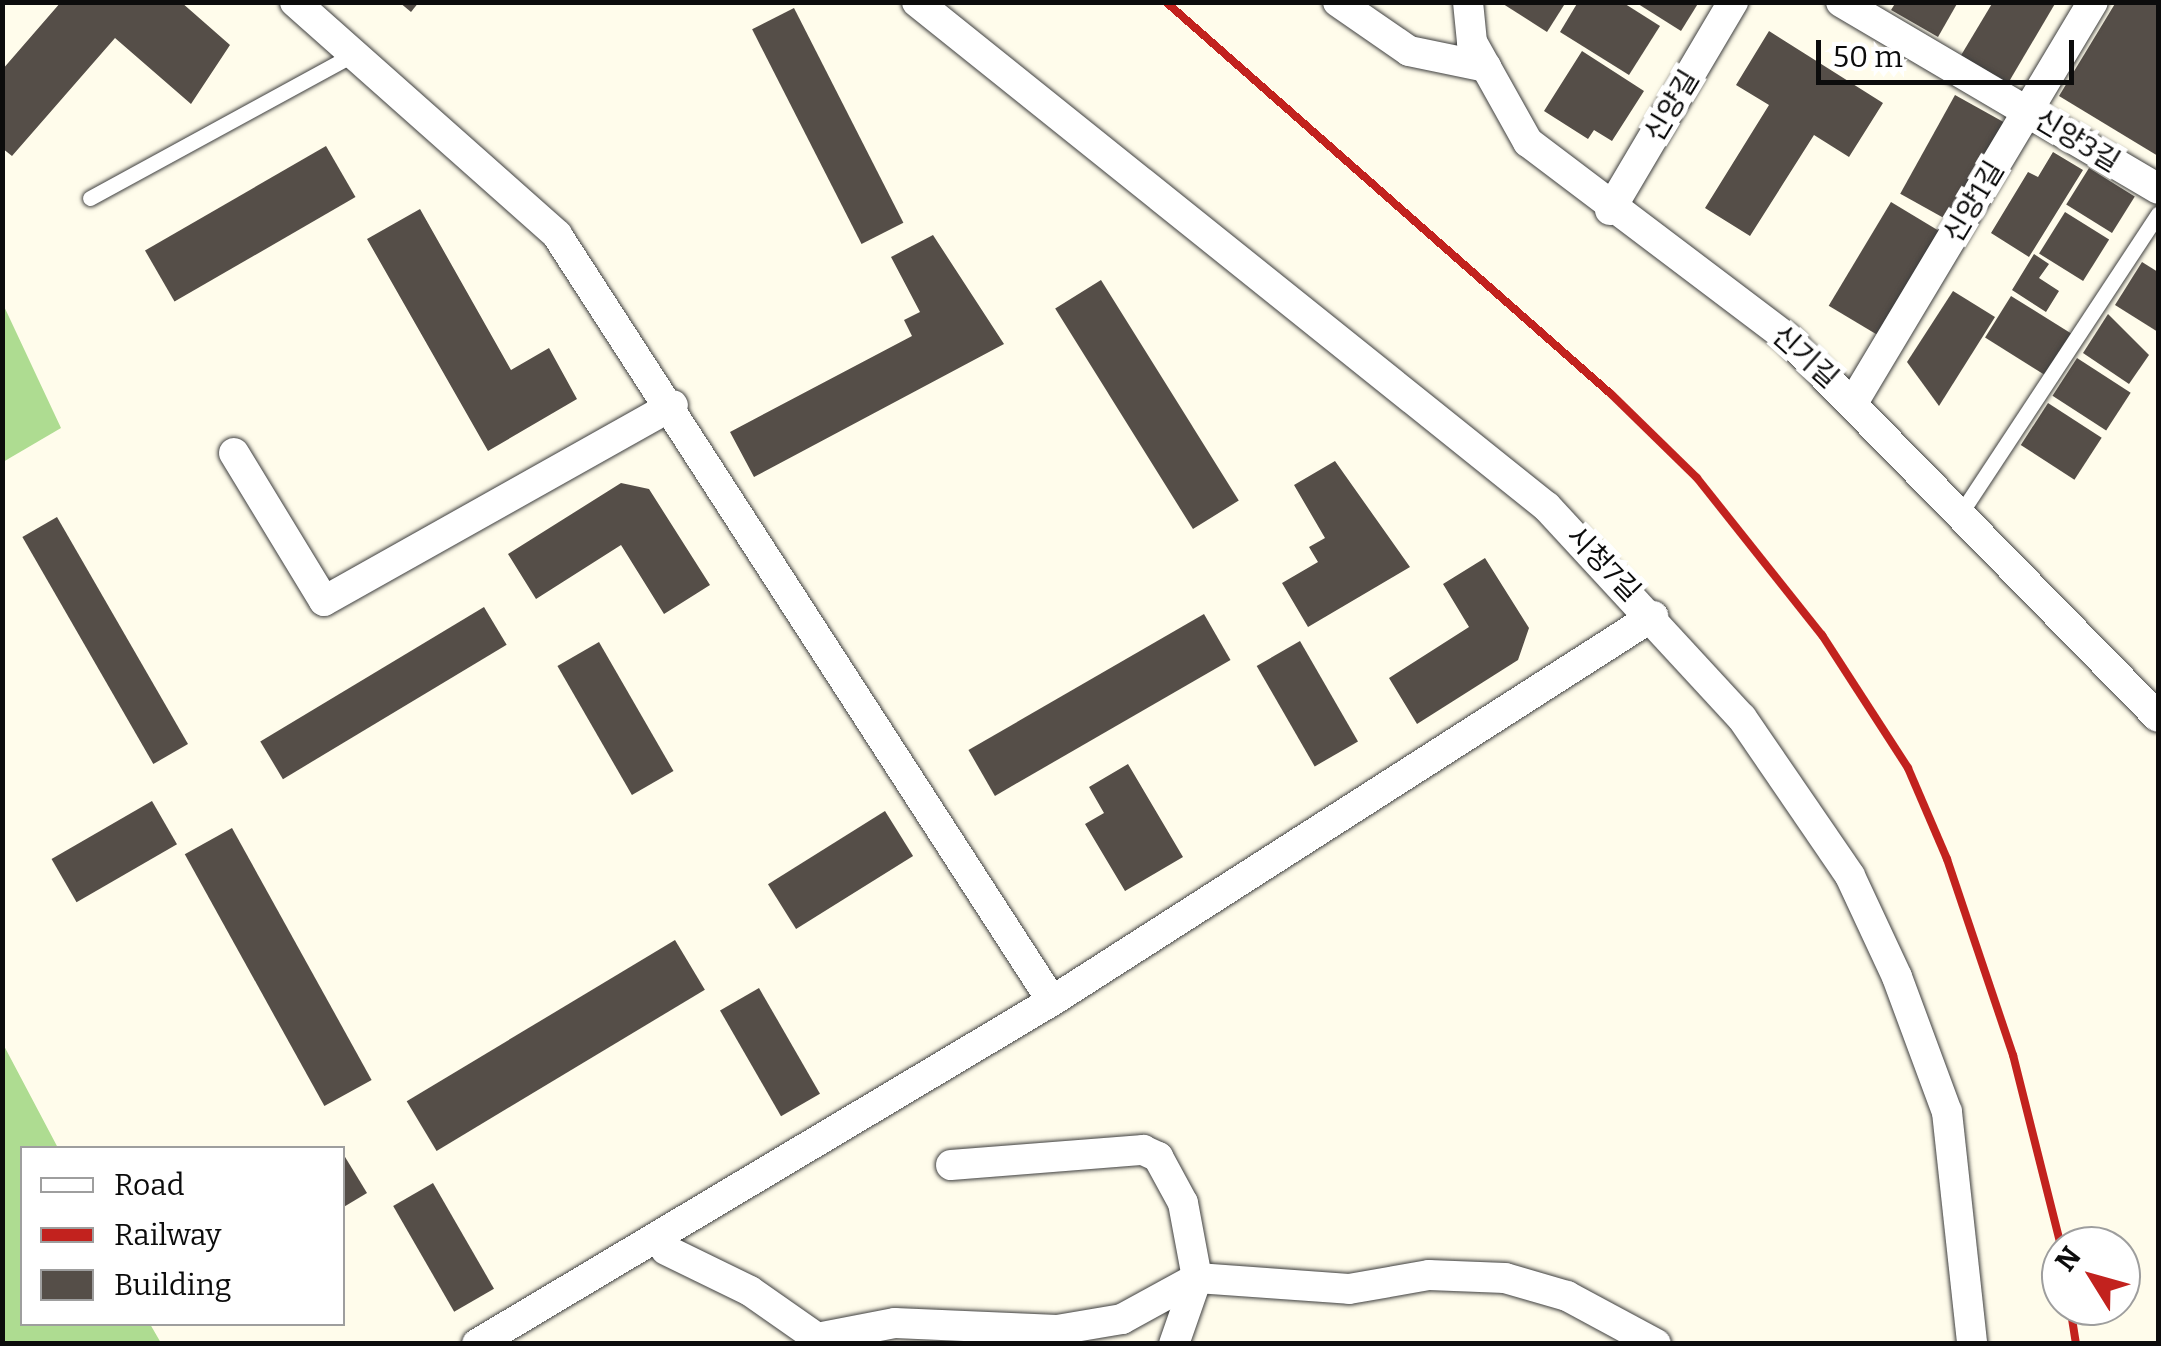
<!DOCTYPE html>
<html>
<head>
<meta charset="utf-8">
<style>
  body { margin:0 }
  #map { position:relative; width:2161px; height:1346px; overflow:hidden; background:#fffceb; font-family:Bitter,"Noto Sans KR",serif }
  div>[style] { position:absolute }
  .forest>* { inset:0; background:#aedc91 }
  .building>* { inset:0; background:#554e48; transform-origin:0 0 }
  .roads { filter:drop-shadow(0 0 2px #3f3f3f) drop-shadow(0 0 2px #3f3f3f) }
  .lane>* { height:15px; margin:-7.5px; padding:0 7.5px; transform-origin:7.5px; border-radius:7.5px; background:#fff }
  .street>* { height:30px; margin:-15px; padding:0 15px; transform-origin:15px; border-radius:15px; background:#fff }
  .rail>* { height:8px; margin:-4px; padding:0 4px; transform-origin:4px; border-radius:4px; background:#c2221e }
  span { translate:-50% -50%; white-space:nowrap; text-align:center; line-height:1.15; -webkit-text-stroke:10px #fff; paint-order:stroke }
  .street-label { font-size:28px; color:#0c0c0c }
  .frame { position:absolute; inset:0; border:5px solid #0c0c0c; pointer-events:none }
  .legend { position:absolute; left:20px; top:1146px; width:325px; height:180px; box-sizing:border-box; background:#fff; border:2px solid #9e9e9e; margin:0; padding:12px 18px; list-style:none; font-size:30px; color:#0c0c0c }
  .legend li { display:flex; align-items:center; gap:20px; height:50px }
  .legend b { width:50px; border:2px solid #9e9e9e }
  .north { position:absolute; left:2041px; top:1226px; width:100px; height:100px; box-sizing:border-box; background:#fff; border:2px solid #9e9e9e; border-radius:50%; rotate:307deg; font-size:28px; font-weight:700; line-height:40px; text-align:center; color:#0c0c0c }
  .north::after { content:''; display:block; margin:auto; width:35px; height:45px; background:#c2221e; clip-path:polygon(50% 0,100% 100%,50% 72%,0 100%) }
  .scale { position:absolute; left:1816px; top:40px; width:258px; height:45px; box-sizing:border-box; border:5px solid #0c0c0c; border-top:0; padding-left:12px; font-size:30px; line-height:35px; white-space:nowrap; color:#0c0c0c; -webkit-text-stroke:8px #fff; paint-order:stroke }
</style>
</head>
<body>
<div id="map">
  <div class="forest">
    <div style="clip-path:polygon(2px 302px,61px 428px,3px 462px,2px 462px)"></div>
    <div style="clip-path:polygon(2px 1042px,58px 1148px,22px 1148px,22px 1324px,150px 1324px,161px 1343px,3px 1343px)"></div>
  </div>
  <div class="building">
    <div style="clip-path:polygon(61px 2px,181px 2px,230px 45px,191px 104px,115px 38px,12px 156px,2px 148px,2px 70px)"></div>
    <div style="clip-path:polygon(399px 2px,419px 2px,411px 12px)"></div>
    <div style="clip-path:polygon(1500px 2px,1566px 2px,1547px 32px)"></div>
    <div style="clip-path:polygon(1578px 2px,1622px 2px,1660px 26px,1629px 75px,1560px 32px)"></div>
    <div style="clip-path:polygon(1635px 2px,1699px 2px,1681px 31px)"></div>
    <div style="clip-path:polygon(1896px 2px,1958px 2px,1938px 37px,1891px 10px)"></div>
    <div style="clip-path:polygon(1993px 2px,2056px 2px,2007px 85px,1960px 57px)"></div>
    <div style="clip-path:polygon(2116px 2px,2158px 2px,2158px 156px,2059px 96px)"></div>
    <div style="left:794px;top:8px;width:241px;height:47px;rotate:63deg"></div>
    <div style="clip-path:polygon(1769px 31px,1883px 103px,1849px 157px,1814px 135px,1750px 236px,1705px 208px,1769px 105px,1736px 85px)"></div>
    <div style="clip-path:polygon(1582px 51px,1644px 91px,1612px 141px,1594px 130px,1588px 139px,1544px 111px)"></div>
    <div style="left:1955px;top:95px;width:57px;height:113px;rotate:29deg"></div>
    <div style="left:326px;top:146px;width:59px;height:209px;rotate:60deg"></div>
    <div style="clip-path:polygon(2053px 152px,2083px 170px,2029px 257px,1991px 233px,2028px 172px,2038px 177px)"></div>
    <div style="left:2089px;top:168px;width:54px;height:43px;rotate:32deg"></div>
    <div style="left:1891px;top:202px;width:60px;height:121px;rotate:31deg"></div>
    <div style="clip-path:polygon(420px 209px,511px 370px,549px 348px,577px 399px,488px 451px,367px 239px)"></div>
    <div style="left:2065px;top:212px;width:52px;height:49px;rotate:32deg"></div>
    <div style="clip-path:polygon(933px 235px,1004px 344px,754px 477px,730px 432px,912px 336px,904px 320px,920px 312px,891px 257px)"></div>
    <div style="clip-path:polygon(2034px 254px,2049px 264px,2039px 278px,2059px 291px,2046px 312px,2012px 290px)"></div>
    <div style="clip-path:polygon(2142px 262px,2158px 272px,2158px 332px,2115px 305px)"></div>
    <div style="left:1101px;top:280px;width:260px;height:54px;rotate:58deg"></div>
    <div style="clip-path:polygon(1953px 291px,1995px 317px,1939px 406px,1907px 362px)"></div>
    <div style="left:2011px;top:296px;width:71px;height:49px;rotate:32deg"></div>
    <div style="clip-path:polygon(2108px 314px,2149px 355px,2129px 384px,2083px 353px)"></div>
    <div style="left:2077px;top:358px;width:64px;height:45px;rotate:33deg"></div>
    <div style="left:2048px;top:403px;width:64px;height:50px;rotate:33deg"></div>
    <div style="clip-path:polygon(1335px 461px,1410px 567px,1308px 627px,1282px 583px,1318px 562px,1309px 547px,1325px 538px,1294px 485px)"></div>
    <div style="clip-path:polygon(621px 483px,649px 489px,710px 585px,664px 614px,621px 545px,536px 599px,508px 554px)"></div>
    <div style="left:57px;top:517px;width:262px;height:40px;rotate:60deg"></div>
    <div style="clip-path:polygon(1485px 558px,1529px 628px,1518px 660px,1417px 724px,1389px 678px,1469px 627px,1443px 584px)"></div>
    <div style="left:484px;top:607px;width:44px;height:261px;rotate:59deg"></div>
    <div style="left:1204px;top:614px;width:53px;height:272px;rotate:60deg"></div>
    <div style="left:1300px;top:641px;width:116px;height:50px;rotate:60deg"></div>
    <div style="left:599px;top:642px;width:149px;height:48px;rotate:60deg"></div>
    <div style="clip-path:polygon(1128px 764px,1183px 857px,1125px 891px,1085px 824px,1104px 813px,1089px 787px)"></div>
    <div style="left:152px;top:801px;width:50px;height:116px;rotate:60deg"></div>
    <div style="left:885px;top:811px;width:53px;height:138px;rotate:58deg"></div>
    <div style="left:232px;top:828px;width:288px;height:54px;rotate:61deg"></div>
    <div style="left:675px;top:940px;width:58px;height:313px;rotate:59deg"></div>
    <div style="left:759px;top:988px;width:122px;height:45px;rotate:60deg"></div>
    <div style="clip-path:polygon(342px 1152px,367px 1193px,342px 1208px)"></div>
    <div style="left:433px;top:1183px;width:122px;height:46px;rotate:60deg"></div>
  </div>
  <div class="roads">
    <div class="lane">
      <div style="left:90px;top:198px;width:301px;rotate:-28.6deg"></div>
      <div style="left:1962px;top:511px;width:356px;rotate:-56.6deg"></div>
    </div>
    <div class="street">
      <div style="left:295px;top:2px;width:351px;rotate:41.6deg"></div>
      <div style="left:557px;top:235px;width:912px;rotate:57.13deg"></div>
      <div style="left:917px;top:2px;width:807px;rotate:38.72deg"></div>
      <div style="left:1547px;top:507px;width:287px;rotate:47.3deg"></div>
      <div style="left:1742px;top:718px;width:191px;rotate:55.6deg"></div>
      <div style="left:1850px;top:876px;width:111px;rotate:65deg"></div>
      <div style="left:1897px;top:977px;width:144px;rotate:69.7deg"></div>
      <div style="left:1947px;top:1112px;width:233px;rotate:83.8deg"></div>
      <div style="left:1338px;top:2px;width:86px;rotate:34.6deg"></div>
      <div style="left:1409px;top:51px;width:79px;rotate:11.7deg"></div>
      <div style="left:1468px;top:2px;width:40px;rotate:84.3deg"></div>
      <div style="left:1472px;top:42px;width:115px;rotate:60.8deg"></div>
      <div style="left:1528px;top:142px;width:325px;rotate:37.1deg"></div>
      <div style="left:1787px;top:338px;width:530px;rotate:45.61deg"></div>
      <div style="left:1841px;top:2px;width:368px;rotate:30.5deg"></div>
      <div style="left:1610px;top:210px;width:242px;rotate:-59.4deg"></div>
      <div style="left:1854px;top:401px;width:465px;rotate:-59.1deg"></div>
      <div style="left:234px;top:453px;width:173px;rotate:58.7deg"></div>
      <div style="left:324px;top:601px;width:400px;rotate:-29.3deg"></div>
      <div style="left:951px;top:1165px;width:193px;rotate:-4.5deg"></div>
      <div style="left:1143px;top:1150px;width:17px;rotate:25deg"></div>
      <div style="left:1158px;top:1157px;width:52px;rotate:61.5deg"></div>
      <div style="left:1183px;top:1203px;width:76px;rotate:79.4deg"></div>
      <div style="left:1197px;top:1278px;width:70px;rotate:109.2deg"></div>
      <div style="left:666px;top:1250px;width:93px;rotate:26deg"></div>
      <div style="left:750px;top:1291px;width:82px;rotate:35deg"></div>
      <div style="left:817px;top:1338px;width:79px;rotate:-10.9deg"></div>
      <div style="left:895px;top:1323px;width:162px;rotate:2.5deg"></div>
      <div style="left:1057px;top:1330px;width:66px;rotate:-9.6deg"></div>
      <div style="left:1122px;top:1319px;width:85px;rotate:-28.7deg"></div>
      <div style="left:1197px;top:1278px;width:152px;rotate:4.1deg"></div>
      <div style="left:1349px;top:1289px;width:81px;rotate:-9.9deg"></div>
      <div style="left:1429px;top:1275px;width:76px;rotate:2.3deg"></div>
      <div style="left:1505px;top:1278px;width:65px;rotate:16.2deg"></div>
      <div style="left:1567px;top:1296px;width:101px;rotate:28.3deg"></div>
      <div style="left:477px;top:1344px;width:670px;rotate:-30.82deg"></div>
      <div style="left:1052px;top:1001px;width:714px;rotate:-32.64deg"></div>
    </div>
  </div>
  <div class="rail">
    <div style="left:1166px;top:2px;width:593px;rotate:41.38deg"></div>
    <div style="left:1611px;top:394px;width:120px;rotate:44.3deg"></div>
    <div style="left:1697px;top:478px;width:201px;rotate:51.5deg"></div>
    <div style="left:1822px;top:635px;width:158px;rotate:57.1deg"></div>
    <div style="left:1908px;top:768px;width:99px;rotate:66.8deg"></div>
    <div style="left:1947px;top:859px;width:207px;rotate:71.4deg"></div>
    <div style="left:2013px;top:1055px;width:197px;rotate:75.9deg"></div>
    <div style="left:2070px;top:1306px;width:38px;rotate:81deg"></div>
  </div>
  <div class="street-label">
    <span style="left:1672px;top:106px;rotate:-59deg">신양길</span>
    <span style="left:2077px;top:141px;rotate:31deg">신양3길</span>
    <span style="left:1974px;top:202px;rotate:-59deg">신양1길</span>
    <span style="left:1805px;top:357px;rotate:42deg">신기길</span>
    <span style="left:1603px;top:564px;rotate:46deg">시청7길</span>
  </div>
  <div class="frame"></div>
  <ul class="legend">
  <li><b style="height:12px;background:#fff"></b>Road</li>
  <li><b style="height:12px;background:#c2221e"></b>Railway</li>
  <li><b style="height:28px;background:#554e48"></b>Building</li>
  </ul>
  <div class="north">N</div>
  <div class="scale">50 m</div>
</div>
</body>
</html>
